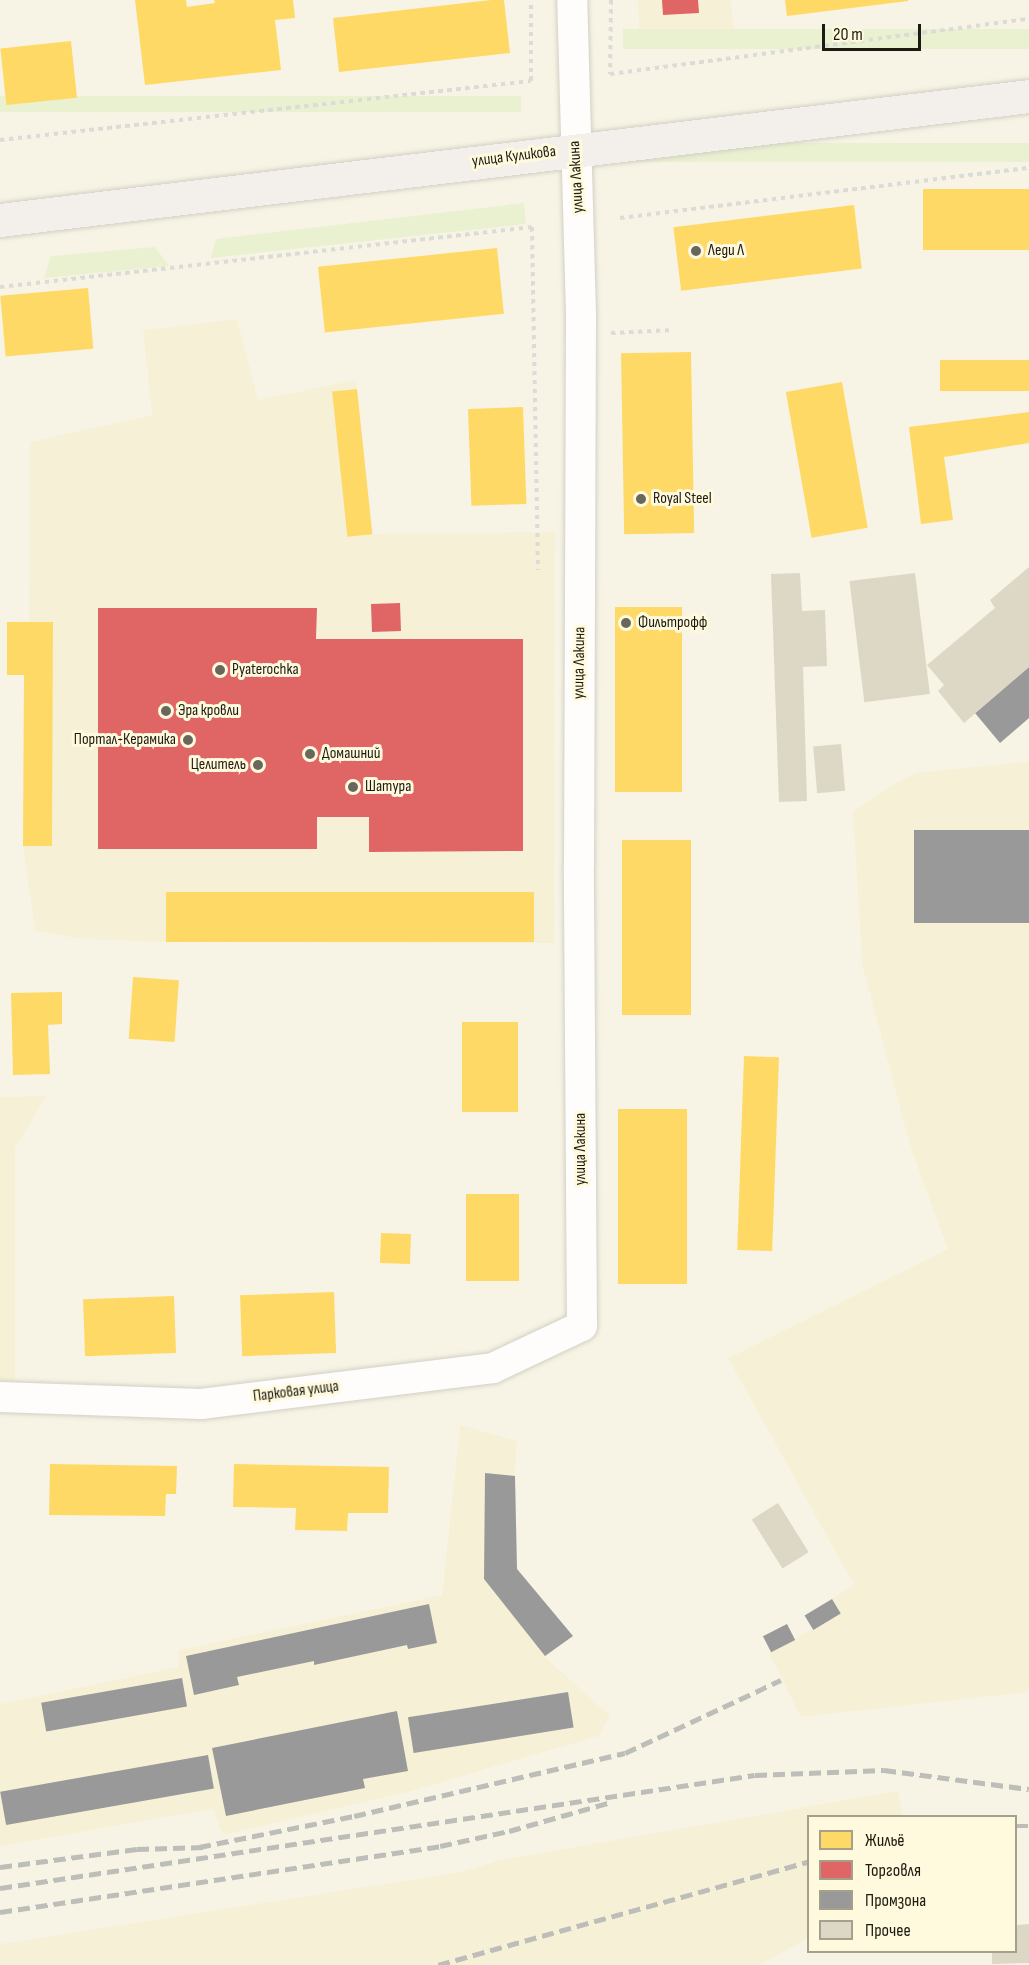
<!DOCTYPE html>
<html>
<head>
<meta charset="utf-8">
<style>
  body { margin:0 }
  #map { position:relative; width:1029px; height:1965px; overflow:hidden; background:#f7f4e5; font-family:"Sofia Sans Condensed",sans-serif }
  div>[style] { position:absolute }
  .built>* { inset:0; background:#f6f1d6 }
  .green>* { inset:0; background:#e9f1d0; transform-origin:0 0 }
  .homes>* { inset:0; background:#ffd966; transform-origin:0 0 }
  .shops>* { inset:0; background:#e06666; transform-origin:0 0 }
  .industry>* { inset:0; background:#999; transform-origin:0 0 }
  .building>* { inset:0; background:#dcd8c5; transform-origin:0 0 }
  .path>* { height:4px; margin-top:-2px; transform-origin:0; background:repeating-linear-gradient(90deg,#dddbd7 0 4.5px,transparent 0 9px) }
  .roads { filter:drop-shadow(0 0 2px #d2d0c5) drop-shadow(0 0 2px #d2d0c5) }
  .street>* { height:30px; margin:-15px; padding:0 15px; transform-origin:15px; border-radius:15px; background:#fefdfb }
  .secondary>* { height:33px; margin:-16.5px; padding:0 16.5px; transform-origin:16.5px; border-radius:16.5px; background:#f3f0eb }
  .rail>* { height:4.5px; margin-top:-2.25px; transform-origin:0; background:repeating-linear-gradient(90deg,#bdbdb9 0 12px,transparent 0 18px) }
  .dots>* { width:16px; height:16px; translate:-50% -50%; box-sizing:border-box; border:3px solid #fff9dd; border-radius:50% }
  span { translate:-50% -50%; white-space:nowrap; text-align:center; line-height:1.15; -webkit-text-stroke:6px #fff9dd; paint-order:stroke }
  .street-label { font-size:16px; color:#1d1b11 }
  .poi-label { font-size:16px; color:#1d1b11 }
  .left { translate:0 -50%; text-align:left }
  .right { translate:-100% -50%; text-align:right }
  .legend { position:absolute; left:807px; top:1815px; width:210px; height:138px; box-sizing:border-box; background:#fff9dd; border:2px solid #a5a08b; margin:0; padding:8px 10px; list-style:none; font-size:18px; color:#1d1b11 }
  .legend li { display:flex; align-items:center; gap:12px; height:30px }
  .legend b { width:30px; border:2px solid #a5a08b }
  .scale { position:absolute; left:822px; top:24px; width:99px; height:27px; box-sizing:border-box; border:3px solid #1d1b11; border-top:0; padding-left:8px; font-size:18px; line-height:21px; white-space:nowrap; color:#1d1b11; -webkit-text-stroke:4px #fff9dd; paint-order:stroke }
</style>
</head>
<body>
<div id="map">
  <div class="built">
    <div style="clip-path:polygon(638px 0,731px 0,735px 37px,640px 48px)"></div>
    <div style="clip-path:polygon(237px 319px,258px 400px,356px 380px,373px 534px,555px 532px,554px 943px,166px 942px,82px 939px,35px 931px,23px 846px,24px 675px,7px 675px,7px 622px,29px 621px,30px 442px,152px 415px,143px 330px)"></div>
    <div style="clip-path:polygon(1029px 761px,1029px 1692px,801px 1717px,769px 1653px,840px 1614px,832px 1599px,854px 1585px,728px 1358px,948px 1249px,911px 1149px,862px 964px,853px 812px,892px 785px,916px 773px)"></div>
    <div style="clip-path:polygon(46px 1096px,15px 1148px,15px 1381px,0 1381px,0 1097px)"></div>
    <div style="clip-path:polygon(460px 1425px,517px 1441px,515px 1476px,517px 1569px,573px 1636px,545px 1657px,610px 1716px,598px 1736px,412px 1791px,223px 1835px,213px 1809px,0 1846px,0 1704px,178px 1667px,179px 1650px,442px 1595px)"></div>
    <div style="clip-path:polygon(898px 1791px,903px 1816px,808px 1816px,808px 1938px,760px 1965px,0 1965px,0 1944px,461px 1872px,500px 1860px)"></div>
  </div>
  <div class="green">
    <div style="left:1029px;top:29px;width:20px;height:406px;rotate:90deg"></div>
    <div style="left:521px;top:96px;width:16px;height:524px;rotate:90deg"></div>
    <div style="left:1029px;top:143px;width:19px;height:405px;rotate:90deg"></div>
    <div style="clip-path:polygon(524px 203px,526px 224px,211px 258px,216px 239px)"></div>
    <div style="clip-path:polygon(155px 247px,169px 266px,44px 278px,51px 256px)"></div>
  </div>
  <div class="homes">
    <div style="clip-path:polygon(135px 0,186px 0,187px 7px,215px 3px,214px 0,293px 0,295px 18px,275px 20px,281px 70px,145px 85px)"></div>
    <div style="clip-path:polygon(491px 0,504px 0,510px 53px,339px 72px,333px 18px)"></div>
    <div style="clip-path:polygon(785px 0,908px 0,908px 1px,787px 16px)"></div>
    <div style="left:71px;top:41px;width:57px;height:71px;rotate:84deg"></div>
    <div style="left:1029px;top:189px;width:61px;height:106px;rotate:90deg"></div>
    <div style="left:854px;top:205px;width:64px;height:182px;rotate:83deg"></div>
    <div style="left:497px;top:248px;width:66px;height:180px;rotate:84deg"></div>
    <div style="left:88px;top:288px;width:61px;height:88px;rotate:85deg"></div>
    <div style="left:691px;top:352px;width:181px;height:70px;rotate:89deg"></div>
    <div style="left:1029px;top:360px;width:31px;height:89px;rotate:90deg"></div>
    <div style="left:842px;top:382px;width:148px;height:57px;rotate:80deg"></div>
    <div style="left:357px;top:389px;width:146px;height:25px;rotate:84deg"></div>
    <div style="left:523px;top:407px;width:97px;height:55px;rotate:88deg"></div>
    <div style="clip-path:polygon(1029px 412px,1029px 443px,944px 457px,953px 520px,921px 524px,909px 427px)"></div>
    <div style="left:615px;top:607px;width:67px;height:185px"></div>
    <div style="clip-path:polygon(7px 622px,53px 622px,52px 846px,23px 846px,24px 675px,7px 675px)"></div>
    <div style="left:622px;top:840px;width:69px;height:175px"></div>
    <div style="left:166px;top:892px;width:368px;height:50px"></div>
    <div style="left:133px;top:977px;width:46px;height:62px;rotate:4deg"></div>
    <div style="clip-path:polygon(62px 992px,62px 1024px,48px 1025px,50px 1074px,13px 1075px,11px 993px)"></div>
    <div style="left:462px;top:1022px;width:56px;height:90px"></div>
    <div style="left:744px;top:1056px;width:35px;height:194px;rotate:2deg"></div>
    <div style="left:618px;top:1109px;width:69px;height:175px"></div>
    <div style="left:466px;top:1194px;width:53px;height:87px"></div>
    <div style="left:381px;top:1233px;width:30px;height:30px;rotate:2deg"></div>
    <div style="left:334px;top:1292px;width:61px;height:94px;rotate:88deg"></div>
    <div style="left:174px;top:1296px;width:57px;height:91px;rotate:88deg"></div>
    <div style="clip-path:polygon(50px 1464px,177px 1466px,176px 1494px,166px 1494px,165px 1516px,49px 1515px)"></div>
    <div style="clip-path:polygon(234px 1464px,389px 1467px,388px 1513px,348px 1513px,347px 1531px,295px 1530px,296px 1508px,233px 1507px)"></div>
  </div>
  <div class="shops">
    <div style="clip-path:polygon(662px 0,698px 0,699px 13px,663px 15px)"></div>
    <div style="left:400px;top:603px;width:28px;height:29px;rotate:88deg"></div>
    <div style="clip-path:polygon(98px 608px,317px 608px,316px 639px,523px 639px,523px 851px,369px 852px,369px 817px,317px 817px,317px 849px,98px 849px)"></div>
  </div>
  <div class="industry">
    <div style="clip-path:polygon(1029px 667px,1029px 718px,1000px 743px,975px 713px)"></div>
    <div style="left:1029px;top:830px;width:93px;height:115px;rotate:90deg"></div>
    <div style="clip-path:polygon(485px 1473px,515px 1476px,517px 1569px,573px 1636px,545px 1656px,484px 1579px)"></div>
    <div style="left:832px;top:1599px;width:17px;height:32px;rotate:59deg"></div>
    <div style="clip-path:polygon(429px 1604px,437px 1643px,408px 1649px,407px 1645px,314px 1665px,314px 1661px,237px 1677px,239px 1685px,194px 1695px,186px 1656px)"></div>
    <div style="left:787px;top:1624px;width:18px;height:27px;rotate:63deg"></div>
    <div style="left:182px;top:1678px;width:29px;height:143px;rotate:80deg"></div>
    <div style="left:568px;top:1692px;width:36px;height:162px;rotate:81deg"></div>
    <div style="clip-path:polygon(397px 1711px,408px 1771px,363px 1779px,365px 1788px,226px 1816px,212px 1748px)"></div>
    <div style="left:208px;top:1755px;width:34px;height:211px;rotate:80deg"></div>
  </div>
  <div class="building">
    <div style="clip-path:polygon(1029px 567px,1029px 667px,964px 723px,938px 691px,944px 685px,927px 665px,995px 608px,990px 600px)"></div>
    <div style="clip-path:polygon(800px 573px,802px 611px,825px 610px,827px 666px,803px 667px,807px 801px,779px 802px,771px 574px)"></div>
    <div style="left:915px;top:573px;width:122px;height:66px;rotate:83deg"></div>
    <div style="left:841px;top:744px;width:47px;height:28px;rotate:85deg"></div>
    <div style="left:778px;top:1503px;width:58px;height:31px;rotate:58deg"></div>
    <div style="clip-path:polygon(1029px 1924px,1029px 1963px,992px 1964px,992px 1952px,1016px 1952px,1016px 1925px)"></div>
  </div>
  <div class="path">
    <div style="left:611px;top:0;width:74px;rotate:90.8deg"></div>
    <div style="left:610px;top:74px;width:423px;rotate:-7.5deg"></div>
    <div style="left:0;top:140px;width:534px;rotate:-6.34deg"></div>
    <div style="left:531px;top:81px;width:81px;rotate:-90deg"></div>
    <div style="left:620px;top:218px;width:412px;rotate:-7deg"></div>
    <div style="left:0;top:287px;width:535px;rotate:-6.43deg"></div>
    <div style="left:532px;top:227px;width:343px;rotate:89deg"></div>
    <div style="left:611px;top:333px;width:62px;rotate:-2.8deg"></div>
  </div>
  <div class="roads">
    <div class="street">
      <div style="left:0;top:1397px;width:201px;rotate:2deg"></div>
      <div style="left:201px;top:1404px;width:294px;rotate:-7deg"></div>
      <div style="left:493px;top:1368px;width:98px;rotate:-25.3deg"></div>
      <div style="left:582px;top:1326px;width:461px;rotate:-90.4deg"></div>
      <div style="left:579px;top:865px;width:551px;rotate:-89.79deg"></div>
      <div style="left:581px;top:314px;width:314px;rotate:-91.6deg"></div>
    </div>
    <div class="secondary">
      <div style="left:0;top:220px;width:1036px;rotate:-6.87deg"></div>
    </div>
  </div>
  <div class="rail">
    <div style="left:1016px;top:1826px;width:13px"></div>
    <div style="left:199px;top:1847px;width:158px;rotate:-11.3deg"></div>
    <div style="left:354px;top:1816px;width:278px;rotate:-13.1deg"></div>
    <div style="left:625px;top:1753px;width:172px;rotate:-25.1deg"></div>
    <div style="left:0;top:1867px;width:138px;rotate:-7.5deg"></div>
    <div style="left:137px;top:1849px;width:69px;rotate:-1.7deg"></div>
    <div style="left:0;top:1888px;width:763px;rotate:-8.51deg"></div>
    <div style="left:755px;top:1775px;width:129px;rotate:-2.2deg"></div>
    <div style="left:884px;top:1770px;width:146px;rotate:7.5deg"></div>
    <div style="left:0;top:1912px;width:445px;rotate:-8.5deg"></div>
    <div style="left:440px;top:1846px;width:71px;rotate:-12.3deg"></div>
    <div style="left:509px;top:1831px;width:103px;rotate:-15.8deg"></div>
    <div style="left:438px;top:1965px;width:384px;rotate:-15.6deg"></div>
  </div>
  <div class="dots">
    <div style="left:696px;top:251px;background:#69675b"></div>
    <div style="left:641px;top:499px;background:#69675b"></div>
    <div style="left:626px;top:623px;background:#69675b"></div>
    <div style="left:220px;top:670px;background:#69675b"></div>
    <div style="left:166px;top:711px;background:#69675b"></div>
    <div style="left:188px;top:740px;background:#69675b"></div>
    <div style="left:310px;top:754px;background:#69675b"></div>
    <div style="left:258px;top:765px;background:#69675b"></div>
    <div style="left:353px;top:787px;background:#69675b"></div>
  </div>
  <div class="street-label">
    <span style="left:514px;top:157px;rotate:-7deg">улица Куликова</span>
    <span style="left:577px;top:177px;rotate:-93deg">улица Лакина</span>
    <span style="left:580px;top:663px;rotate:-89deg">улица Лакина</span>
    <span style="left:581px;top:1149px;rotate:-90deg">улица Лакина</span>
    <span style="left:296px;top:1392px;rotate:-7deg">Парковая улица</span>
  </div>
  <div class="poi-label">
    <span class="left" style="left:708px;top:251px">Леди Л</span>
    <span class="left" style="left:653px;top:499px">Royal Steel</span>
    <span class="left" style="left:638px;top:623px">Фильтрофф</span>
    <span class="left" style="left:232px;top:670px">Pyaterochka</span>
    <span class="left" style="left:178px;top:711px">Эра кровли</span>
    <span class="right" style="left:176px;top:740px">Портал-Керамика</span>
    <span class="left" style="left:322px;top:754px">Домашний</span>
    <span class="right" style="left:246px;top:765px">Целитель</span>
    <span class="left" style="left:365px;top:787px">Шатура</span>
  </div>
  <ul class="legend">
  <li><b style="height:16px;background:#ffd966"></b>Жильё</li>
  <li><b style="height:16px;background:#e06666"></b>Торговля</li>
  <li><b style="height:16px;background:#999"></b>Промзона</li>
  <li><b style="height:16px;background:#dcd8c5"></b>Прочее</li>
  </ul>
  <div class="scale">20 m</div>
</div>
</body>
</html>
